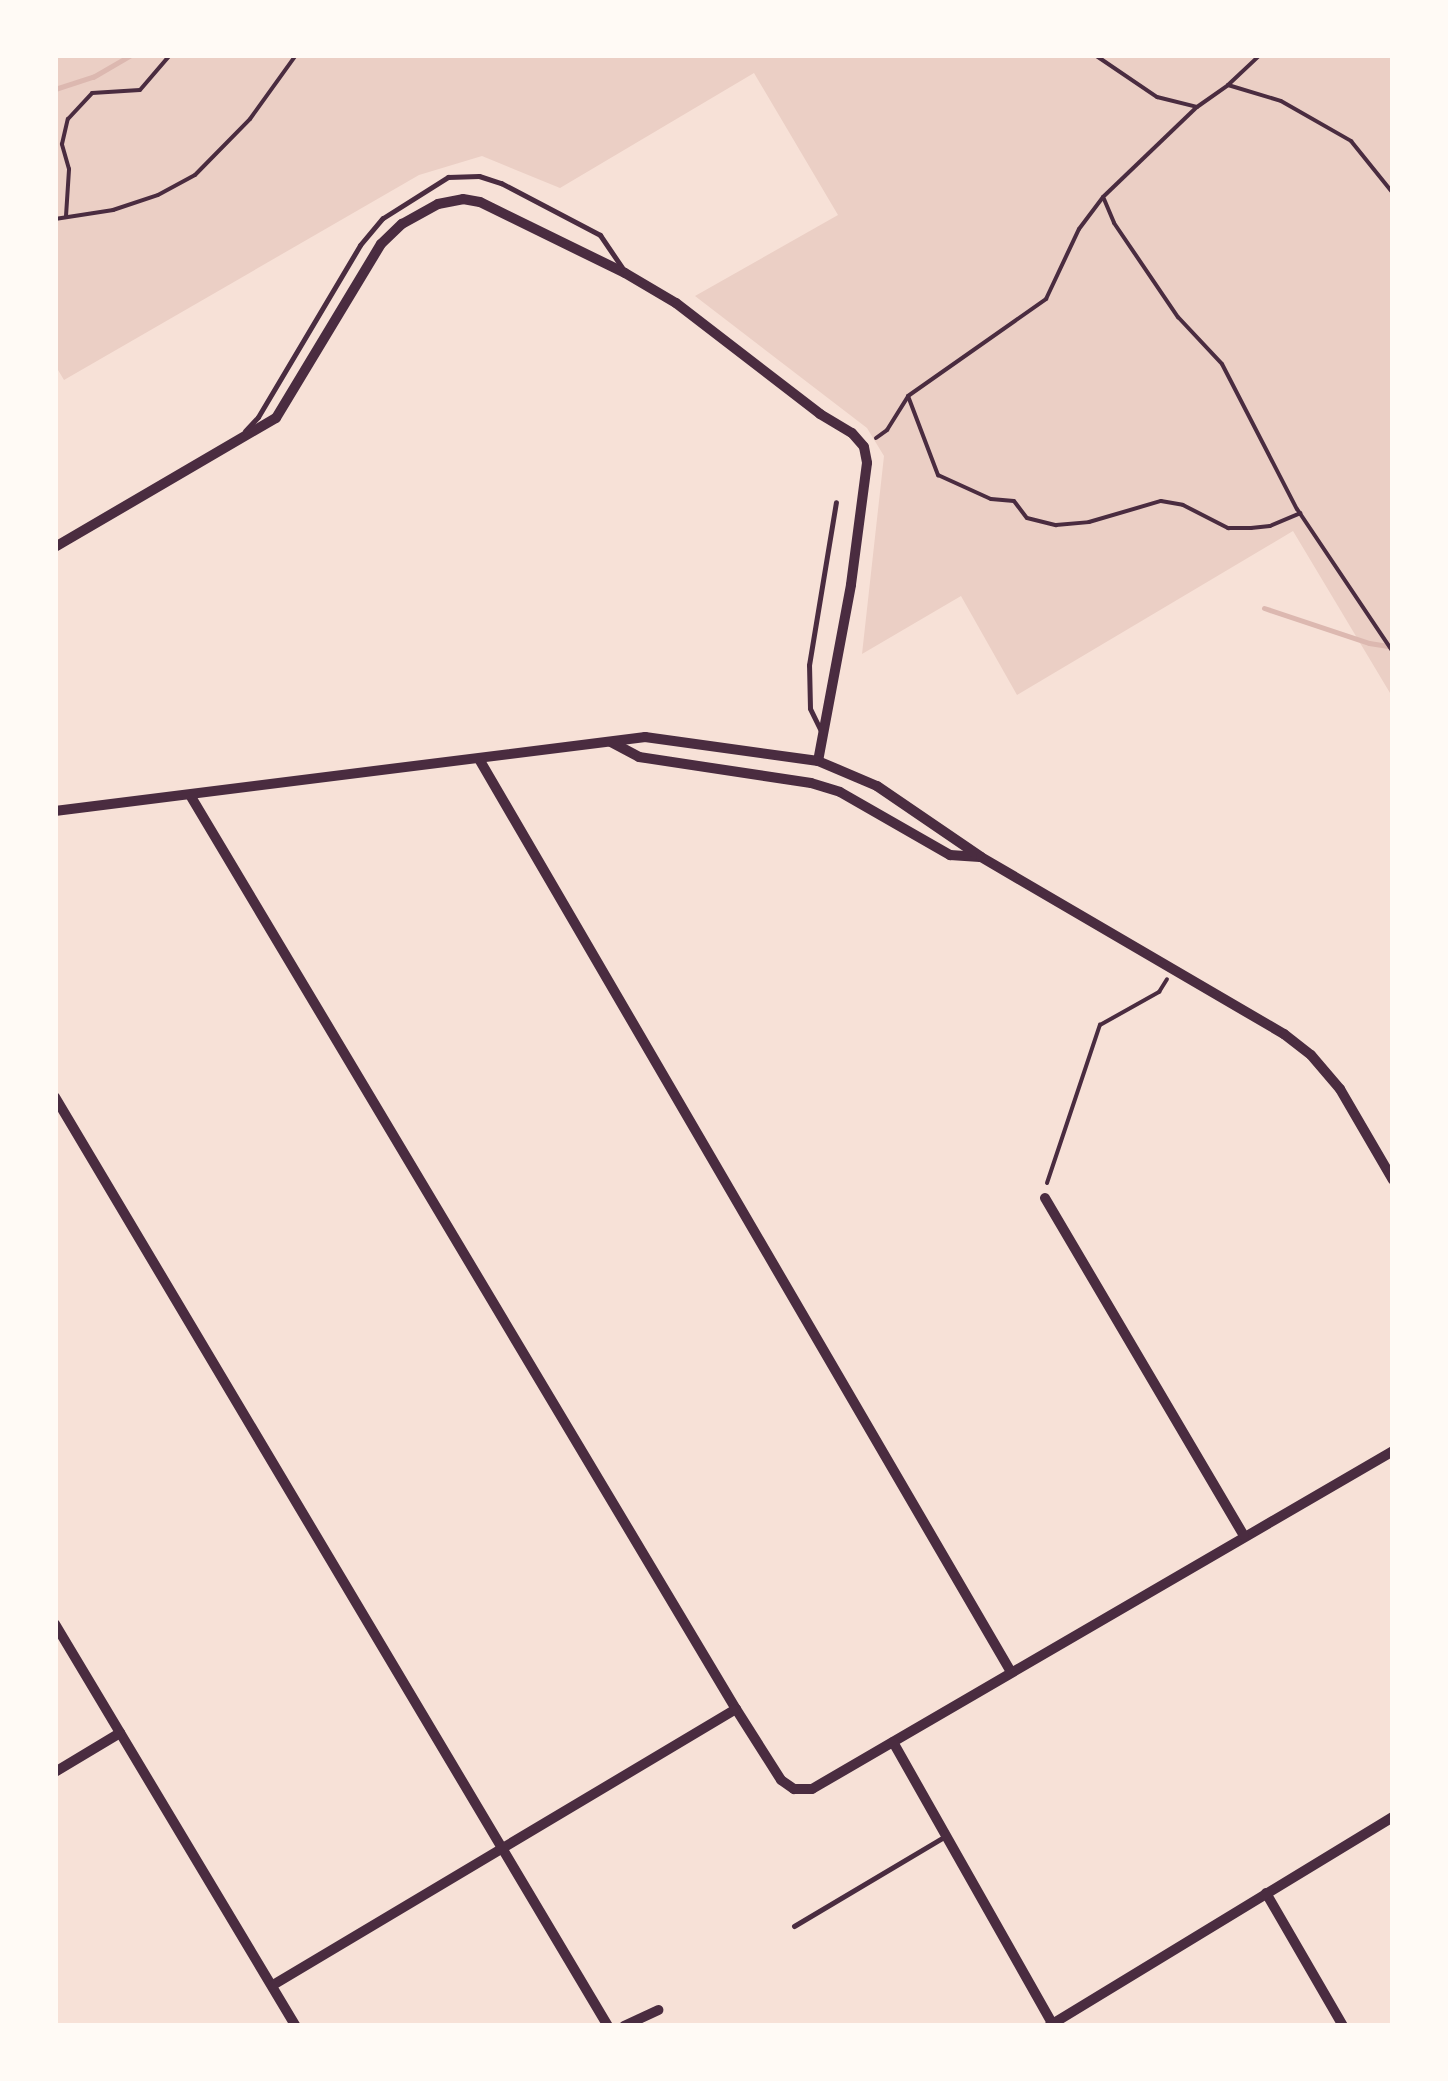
<!DOCTYPE html>
<html>
<head>
<meta charset="utf-8">
<style>
  body { margin:0 }
  #map { position:relative; width:1448px; height:2081px; overflow:hidden; background:#f7e1d7; font-family:Raleway,sans-serif }
  div>[style] { position:absolute }
  .green>* { inset:0; background:#ebcfc5 }
  .stream>* { height:5px; margin:-2.5px; padding:0 2.5px; transform-origin:2.5px; border-radius:2.5px; background:#dcb8b0 }
  .path>* { height:4px; margin:-2px; padding:0 2px; transform-origin:2px; border-radius:2px; background:#4a2c40 }
  .service>* { height:5px; margin:-2.5px; padding:0 2.5px; transform-origin:2.5px; border-radius:2.5px; background:#4a2c40 }
  .minor>* { height:10px; margin:-5px; padding:0 5px; transform-origin:5px; border-radius:5px; background:#4a2c40 }
  span { translate:-50% -50%; white-space:nowrap; text-align:center; line-height:1.15; -webkit-text-stroke:8px #fffaf5; paint-order:stroke }
  .frame { position:absolute; inset:0; border:58px solid #fffaf5; pointer-events:none }
</style>
</head>
<body>
<div id="map">
  <div class="green">
    <div style="clip-path:polygon(55px 55px,1393px 55px,1393px 698px,1293px 531px,1017px 695px,961px 596px,862px 654px,884px 456px,867px 428px,695px 296px,838px 215px,754px 73px,560px 188px,482px 156px,419px 175px,64px 380px,55px 365px)"></div>
  </div>
  <div class="stream">
    <div style="left:55px;top:89px;width:40px;rotate:-18deg"></div>
    <div style="left:93px;top:77px;width:44px;rotate:-30.1deg"></div>
    <div style="left:1264px;top:608px;width:111px;rotate:18.4deg"></div>
    <div style="left:1369px;top:643px;width:24px;rotate:9deg"></div>
  </div>
  <div class="path">
    <div style="left:1095px;top:55px;width:75px;rotate:34.1deg"></div>
    <div style="left:1157px;top:97px;width:41px;rotate:14deg"></div>
    <div style="left:1228px;top:85px;width:44px;rotate:-43.2deg"></div>
    <div style="left:1104px;top:199px;width:26px;rotate:67deg"></div>
    <div style="left:1114px;top:223px;width:114px;rotate:55.8deg"></div>
    <div style="left:1178px;top:317px;width:64px;rotate:46.9deg"></div>
    <div style="left:1222px;top:364px;width:163px;rotate:62.7deg"></div>
    <div style="left:1297px;top:509px;width:172px;rotate:56.1deg"></div>
    <div style="left:66px;top:216px;width:47px;rotate:-86.3deg"></div>
    <div style="left:69px;top:169px;width:26px;rotate:-106deg"></div>
    <div style="left:62px;top:144px;width:26px;rotate:-77deg"></div>
    <div style="left:68px;top:119px;width:35px;rotate:-47deg"></div>
    <div style="left:92px;top:93px;width:48px;rotate:-3.6deg"></div>
    <div style="left:140px;top:90px;width:46px;rotate:-49.4deg"></div>
    <div style="left:55px;top:219px;width:59px;rotate:-8.8deg"></div>
    <div style="left:113px;top:210px;width:47px;rotate:-18.4deg"></div>
    <div style="left:158px;top:195px;width:42px;rotate:-28.4deg"></div>
    <div style="left:195px;top:175px;width:78px;rotate:-45.5deg"></div>
    <div style="left:250px;top:119px;width:79px;rotate:-54.3deg"></div>
    <div style="left:908px;top:396px;width:85px;rotate:69.2deg"></div>
    <div style="left:938px;top:475px;width:58px;rotate:24.4deg"></div>
    <div style="left:991px;top:499px;width:23px;rotate:5deg"></div>
    <div style="left:1014px;top:501px;width:21px;rotate:53deg"></div>
    <div style="left:1027px;top:518px;width:30px;rotate:14deg"></div>
    <div style="left:1056px;top:525px;width:33px;rotate:-5deg"></div>
    <div style="left:1089px;top:522px;width:75px;rotate:-16.3deg"></div>
    <div style="left:1161px;top:501px;width:22px;rotate:10deg"></div>
    <div style="left:1183px;top:505px;width:51px;rotate:27.1deg"></div>
    <div style="left:1228px;top:528px;width:23px"></div>
    <div style="left:1251px;top:528px;width:19px;rotate:-6deg"></div>
    <div style="left:1270px;top:526px;width:33px;rotate:-23deg"></div>
    <div style="left:876px;top:438px;width:14px;rotate:-36deg"></div>
    <div style="left:887px;top:430px;width:40px;rotate:-58deg"></div>
    <div style="left:908px;top:396px;width:169px;rotate:-35.1deg"></div>
    <div style="left:1046px;top:299px;width:77px;rotate:-64.8deg"></div>
    <div style="left:1079px;top:229px;width:40px;rotate:-53deg"></div>
    <div style="left:1103px;top:197px;width:130px;rotate:-43.8deg"></div>
    <div style="left:1197px;top:107px;width:38px;rotate:-35deg"></div>
    <div style="left:1228px;top:85px;width:55px;rotate:16.8deg"></div>
    <div style="left:1281px;top:101px;width:81px;rotate:29.7deg"></div>
    <div style="left:1351px;top:141px;width:67px;rotate:51.1deg"></div>
    <div style="left:1047px;top:1183px;width:167px;rotate:-71.5deg"></div>
    <div style="left:1100px;top:1025px;width:68px;rotate:-29.2deg"></div>
    <div style="left:1159px;top:992px;width:15px;rotate:-58deg"></div>
  </div>
  <div class="service">
    <div style="left:245px;top:431px;width:19px;rotate:-47deg"></div>
    <div style="left:258px;top:417px;width:200px;rotate:-59.3deg"></div>
    <div style="left:360px;top:245px;width:35px;rotate:-50deg"></div>
    <div style="left:383px;top:218px;width:77px;rotate:-32.2deg"></div>
    <div style="left:448px;top:177px;width:31px;rotate:-2deg"></div>
    <div style="left:479px;top:176px;width:23px;rotate:18deg"></div>
    <div style="left:501px;top:183px;width:112px;rotate:27.7deg"></div>
    <div style="left:600px;top:235px;width:41px;rotate:55.9deg"></div>
    <div style="left:821px;top:731px;width:25px;rotate:-116deg"></div>
    <div style="left:810px;top:708px;width:43px;rotate:-91.3deg"></div>
    <div style="left:809px;top:665px;width:165px;rotate:-80.6deg"></div>
    <div style="left:794px;top:1926px;width:174px;rotate:-30.7deg"></div>
  </div>
  <div class="minor">
    <div style="left:55px;top:547px;width:256px;rotate:-30.3deg"></div>
    <div style="left:276px;top:418px;width:203px;rotate:-58.9deg"></div>
    <div style="left:381px;top:244px;width:29px;rotate:-44deg"></div>
    <div style="left:402px;top:224px;width:41px;rotate:-29.1deg"></div>
    <div style="left:438px;top:204px;width:25px;rotate:-11deg"></div>
    <div style="left:463px;top:199px;width:17px;rotate:10deg"></div>
    <div style="left:480px;top:202px;width:161px;rotate:26.1deg"></div>
    <div style="left:625px;top:273px;width:59px;rotate:30.5deg"></div>
    <div style="left:676px;top:303px;width:182px;rotate:37.6deg"></div>
    <div style="left:820px;top:414px;width:37px;rotate:31deg"></div>
    <div style="left:852px;top:433px;width:18px;rotate:49deg"></div>
    <div style="left:864px;top:447px;width:16px;rotate:79deg"></div>
    <div style="left:867px;top:463px;width:123px;rotate:97.5deg"></div>
    <div style="left:851px;top:585px;width:179px;rotate:100.6deg"></div>
    <div style="left:611px;top:742px;width:32px;rotate:28deg"></div>
    <div style="left:639px;top:757px;width:174px;rotate:8.6deg"></div>
    <div style="left:811px;top:783px;width:30px;rotate:17deg"></div>
    <div style="left:840px;top:792px;width:127px;rotate:29.8deg"></div>
    <div style="left:950px;top:855px;width:30px;rotate:4deg"></div>
    <div style="left:479px;top:759px;width:1057px;rotate:59.77deg"></div>
    <div style="left:190px;top:795px;width:1065px;rotate:59.15deg"></div>
    <div style="left:736px;top:1709px;width:84px;rotate:57.6deg"></div>
    <div style="left:781px;top:1780px;width:16px;rotate:35deg"></div>
    <div style="left:794px;top:1789px;width:18px"></div>
    <div style="left:812px;top:1789px;width:672px;rotate:-30.19deg"></div>
    <div style="left:55px;top:811px;width:595px;rotate:-7.15deg"></div>
    <div style="left:645px;top:737px;width:175px;rotate:7.9deg"></div>
    <div style="left:818px;top:761px;width:64px;rotate:23deg"></div>
    <div style="left:877px;top:786px;width:126px;rotate:34.3deg"></div>
    <div style="left:981px;top:857px;width:351px;rotate:30.3deg"></div>
    <div style="left:1284px;top:1034px;width:34px;rotate:38deg"></div>
    <div style="left:1311px;top:1055px;width:45px;rotate:49.5deg"></div>
    <div style="left:1340px;top:1089px;width:105px;rotate:59.8deg"></div>
    <div style="left:55px;top:1097px;width:1081px;rotate:59.24deg"></div>
    <div style="left:1045px;top:1198px;width:392px;rotate:59.5deg"></div>
    <div style="left:55px;top:1624px;width:469px;rotate:59.1deg"></div>
    <div style="left:893px;top:1742px;width:326px;rotate:60.5deg"></div>
    <div style="left:55px;top:1772px;width:76px;rotate:-31deg"></div>
    <div style="left:1266px;top:1893px;width:154px;rotate:59.9deg"></div>
    <div style="left:273px;top:1985px;width:539px;rotate:-30.8deg"></div>
    <div style="left:624px;top:2026px;width:38px;rotate:-25deg"></div>
    <div style="left:1049px;top:2026px;width:403px;rotate:-31.3deg"></div>
  </div>
  <div class="frame"></div>
</div>
</body>
</html>
